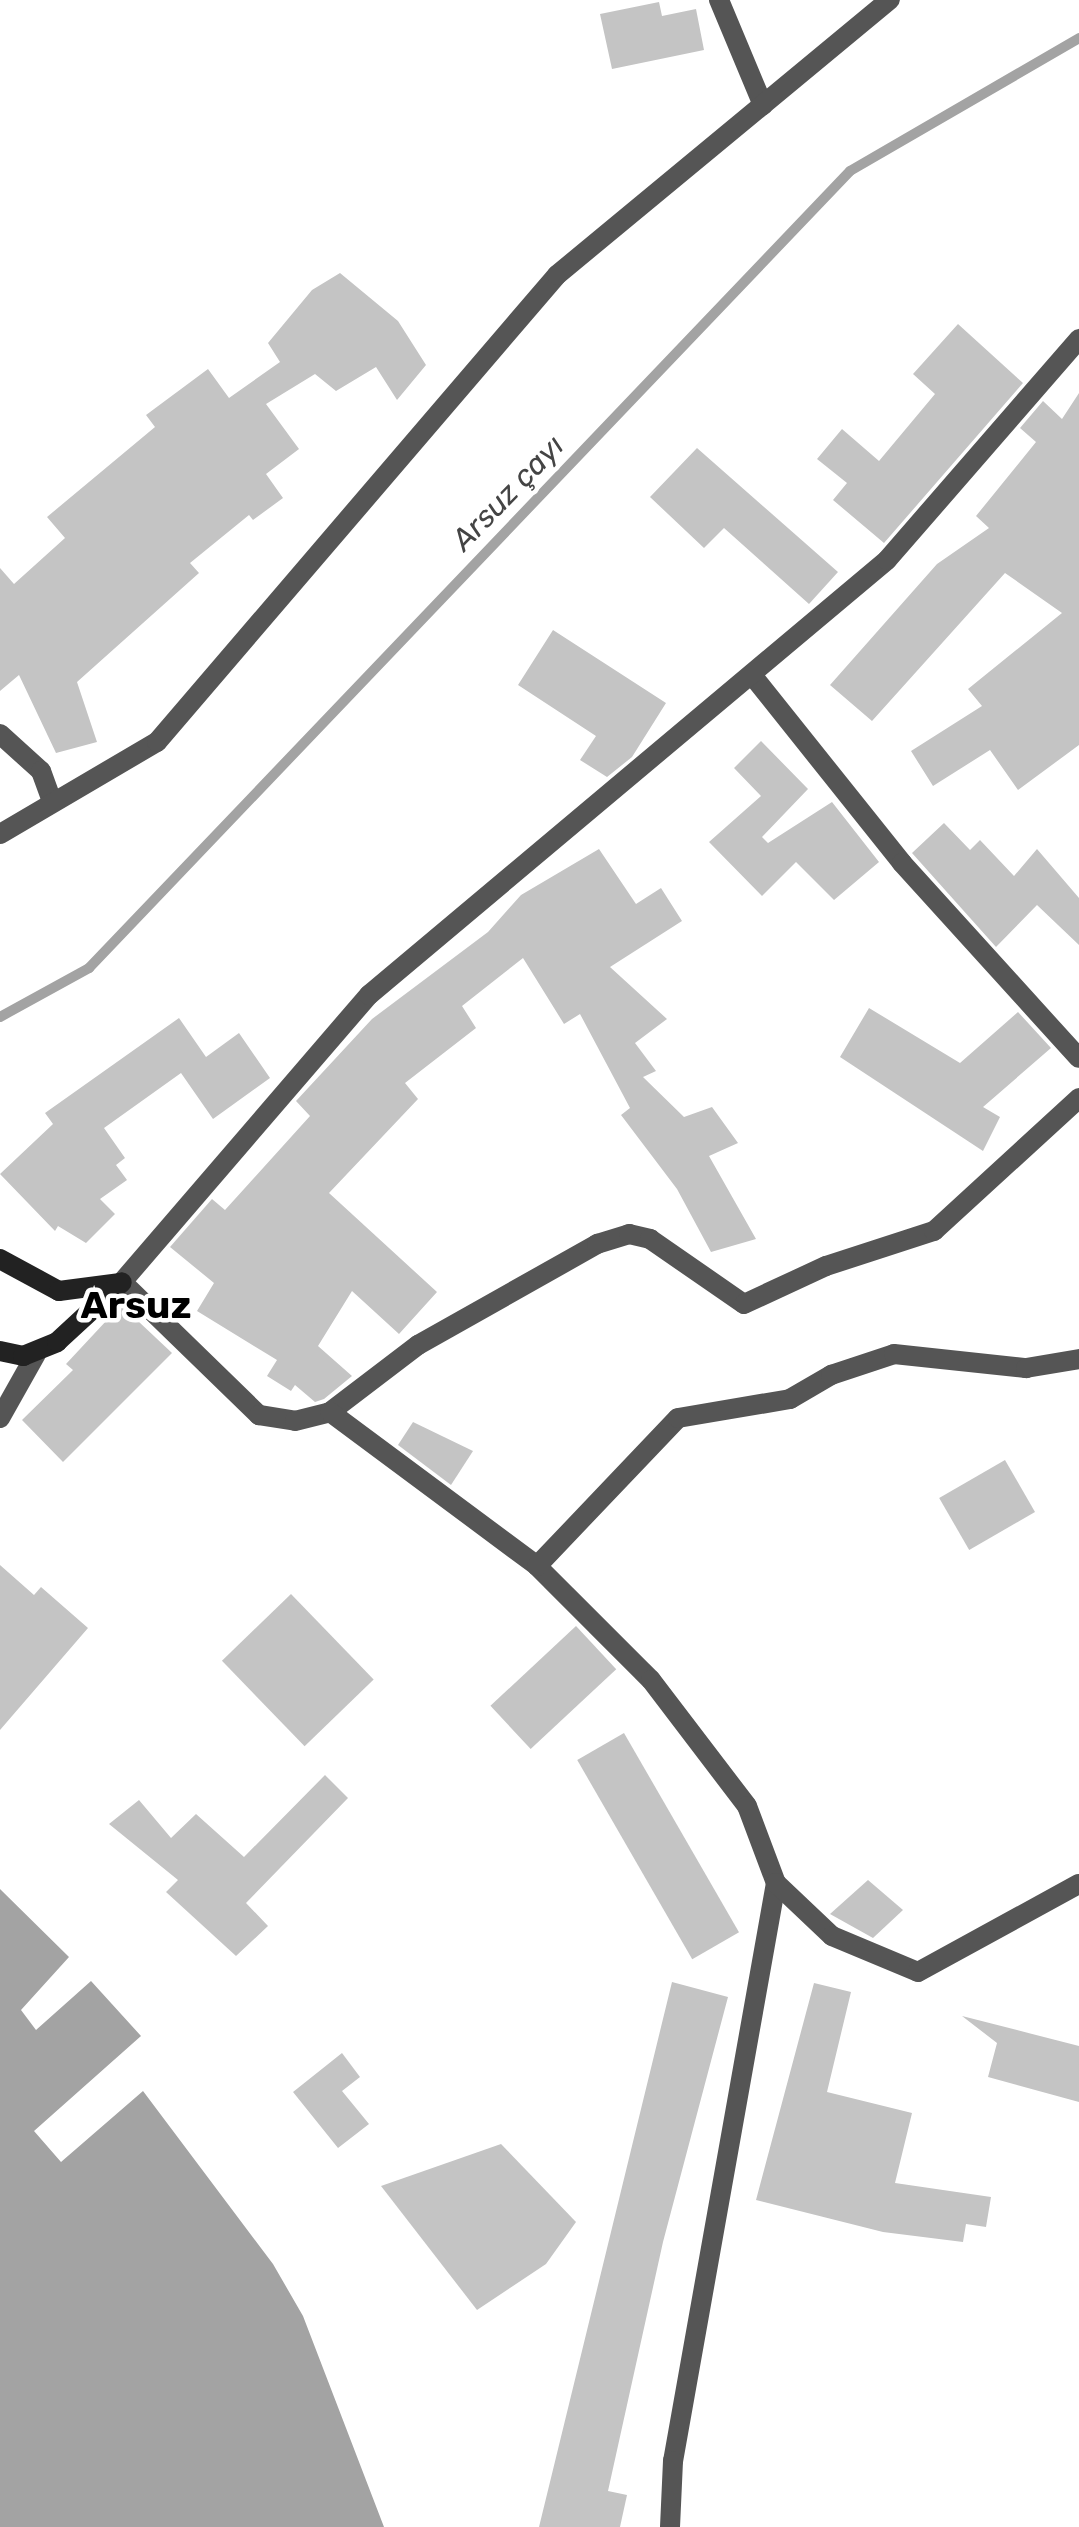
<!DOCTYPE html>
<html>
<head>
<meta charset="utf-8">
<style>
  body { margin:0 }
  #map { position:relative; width:1079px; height:2527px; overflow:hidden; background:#fff; font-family:Rubik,sans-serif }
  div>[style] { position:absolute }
  .water>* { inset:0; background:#a3a3a3 }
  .stream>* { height:10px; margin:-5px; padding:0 5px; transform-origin:5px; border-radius:5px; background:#a3a3a3 }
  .building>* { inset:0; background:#c4c4c4; transform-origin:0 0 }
  .minor>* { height:20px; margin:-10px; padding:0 10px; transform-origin:10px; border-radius:10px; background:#555 }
  .tertiary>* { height:20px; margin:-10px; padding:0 10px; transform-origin:10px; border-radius:10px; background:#555 }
  .secondary>* { height:20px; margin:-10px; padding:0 10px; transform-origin:10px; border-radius:10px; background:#222 }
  span { translate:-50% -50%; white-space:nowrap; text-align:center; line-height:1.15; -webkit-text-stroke:9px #fff; paint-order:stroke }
  .water-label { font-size:30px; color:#444; font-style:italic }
  .district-label { font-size:38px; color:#000; font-weight:700 }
</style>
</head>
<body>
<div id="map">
  <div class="water">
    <div style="clip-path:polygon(0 1889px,69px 1957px,21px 2010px,36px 2030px,91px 1981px,141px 2036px,34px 2131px,61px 2162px,143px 2091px,273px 2264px,303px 2316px,384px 2527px,0 2527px)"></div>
  </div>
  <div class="stream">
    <div style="left:0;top:1017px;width:102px;rotate:-28.8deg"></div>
    <div style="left:89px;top:968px;width:1102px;rotate:-46.32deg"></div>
    <div style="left:850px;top:171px;width:265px;rotate:-30.1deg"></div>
  </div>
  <div class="building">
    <div style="clip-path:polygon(659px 2px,662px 16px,696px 9px,704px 50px,612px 69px,600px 14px)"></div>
    <div style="clip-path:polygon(340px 273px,398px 321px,426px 365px,397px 400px,376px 367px,336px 391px,315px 374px,266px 404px,299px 449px,266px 474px,283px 498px,253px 520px,249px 515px,190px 563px,199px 573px,77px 682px,97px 742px,56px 753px,19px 675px,0 691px,0 568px,14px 584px,65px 538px,47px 517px,155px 427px,146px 415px,208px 369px,229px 398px,280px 362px,268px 343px,312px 290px)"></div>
    <div style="clip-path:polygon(958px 324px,1023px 383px,884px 543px,833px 500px,847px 483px,817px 459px,842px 429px,879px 461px,935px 394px,913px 374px)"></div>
    <div style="clip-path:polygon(1079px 393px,1079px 745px,1018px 790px,990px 750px,933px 786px,911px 751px,982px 706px,968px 689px,1062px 613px,1005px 573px,872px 721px,830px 685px,937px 564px,989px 528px,976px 516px,1036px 442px,1020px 428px,1043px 401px,1062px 419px)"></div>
    <div style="clip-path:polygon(697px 448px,838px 572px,809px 604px,724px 528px,704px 548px,650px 497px)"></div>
    <div style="clip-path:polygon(553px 630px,666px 703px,632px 757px,607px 777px,580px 760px,596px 736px,518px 685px)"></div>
    <div style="clip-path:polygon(761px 741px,808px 789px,762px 837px,768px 843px,832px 802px,879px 862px,834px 900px,796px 862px,762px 896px,709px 842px,761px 796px,734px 768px)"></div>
    <div style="clip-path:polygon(944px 823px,970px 850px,980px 840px,1014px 876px,1037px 849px,1079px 898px,1079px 945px,1037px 905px,996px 947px,912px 853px)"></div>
    <div style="clip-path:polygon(599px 849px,636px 904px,661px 888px,682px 921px,610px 967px,667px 1019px,635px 1043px,656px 1071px,643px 1077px,684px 1117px,712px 1107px,738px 1143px,709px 1156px,756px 1239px,711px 1252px,677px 1189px,621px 1115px,630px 1108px,580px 1014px,564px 1024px,523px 958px,462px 1006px,476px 1028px,405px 1083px,418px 1099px,329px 1193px,437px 1292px,399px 1334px,352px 1291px,318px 1346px,352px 1376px,324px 1399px,315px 1402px,295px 1385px,291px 1391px,267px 1376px,277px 1360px,197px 1311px,214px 1283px,170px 1247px,212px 1199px,225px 1210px,310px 1116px,296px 1101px,372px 1019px,488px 932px,521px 895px)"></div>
    <div style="clip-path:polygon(869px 1008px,960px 1063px,1018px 1012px,1051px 1048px,983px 1107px,1000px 1117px,983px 1151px,840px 1057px)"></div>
    <div style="clip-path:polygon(179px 1018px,206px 1057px,239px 1033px,270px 1078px,213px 1119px,181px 1073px,104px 1128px,125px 1158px,116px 1165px,127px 1180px,100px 1199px,115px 1214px,86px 1243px,58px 1226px,55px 1231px,0 1174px,53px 1124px,45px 1113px)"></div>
    <div style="clip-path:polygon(121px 1305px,172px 1353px,63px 1462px,22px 1420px,73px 1370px,66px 1364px)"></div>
    <div style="clip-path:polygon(413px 1422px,473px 1451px,451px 1485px,398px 1445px)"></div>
    <div style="left:1005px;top:1460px;width:60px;height:76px;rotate:60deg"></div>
    <div style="clip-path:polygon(0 1565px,34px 1595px,41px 1587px,88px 1628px,0 1730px)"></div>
    <div style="left:291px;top:1594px;width:119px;height:96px;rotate:46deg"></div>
    <div style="left:576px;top:1626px;width:59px;height:117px;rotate:47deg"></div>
    <div style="left:624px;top:1733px;width:230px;height:54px;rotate:60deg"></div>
    <div style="clip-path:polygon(325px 1775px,348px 1798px,246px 1903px,268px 1926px,236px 1956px,166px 1892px,178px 1880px,109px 1824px,139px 1800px,171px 1838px,196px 1814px,244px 1857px)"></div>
    <div style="clip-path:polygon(868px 1880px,903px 1910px,873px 1938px,830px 1914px)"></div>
    <div style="clip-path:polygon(672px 1982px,728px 1997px,663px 2242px,608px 2491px,627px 2495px,620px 2527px,539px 2527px)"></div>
    <div style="clip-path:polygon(814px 1983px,851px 1992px,827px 2092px,912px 2113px,895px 2183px,991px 2197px,986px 2227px,966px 2224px,963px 2242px,883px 2232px,756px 2200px)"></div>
    <div style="clip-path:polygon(962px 2016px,1079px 2046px,1079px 2102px,988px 2077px,997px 2043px)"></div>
    <div style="clip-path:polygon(342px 2053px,360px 2077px,342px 2091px,369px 2124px,338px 2148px,293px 2092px)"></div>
    <div style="clip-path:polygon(501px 2144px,576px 2222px,546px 2264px,477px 2310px,381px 2186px)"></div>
  </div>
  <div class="minor">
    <div style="left:719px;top:0;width:114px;rotate:67.3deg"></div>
    <div style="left:752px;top:675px;width:241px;rotate:51.4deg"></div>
    <div style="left:902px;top:863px;width:263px;rotate:47.8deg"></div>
    <div style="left:0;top:734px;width:55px;rotate:42.1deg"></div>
    <div style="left:41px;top:771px;width:32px;rotate:70deg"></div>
    <div style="left:0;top:834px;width:182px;rotate:-30.4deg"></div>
    <div style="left:157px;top:742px;width:615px;rotate:-49.42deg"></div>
    <div style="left:557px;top:275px;width:432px;rotate:-39.6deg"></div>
    <div style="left:122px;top:1282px;width:191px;rotate:44.2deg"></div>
    <div style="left:259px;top:1415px;width:36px;rotate:9deg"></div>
    <div style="left:295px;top:1421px;width:36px;rotate:-14deg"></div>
    <div style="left:330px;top:1412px;width:111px;rotate:-37.3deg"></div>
    <div style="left:418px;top:1345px;width:206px;rotate:-29.4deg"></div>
    <div style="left:597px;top:1244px;width:34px;rotate:-17deg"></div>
    <div style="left:629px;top:1234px;width:22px;rotate:13deg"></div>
    <div style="left:650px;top:1239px;width:114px;rotate:34.7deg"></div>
    <div style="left:744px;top:1304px;width:90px;rotate:-24.9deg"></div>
    <div style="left:826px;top:1266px;width:114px;rotate:-18deg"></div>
    <div style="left:934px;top:1231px;width:197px;rotate:-42.5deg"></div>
    <div style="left:330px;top:1412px;width:258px;rotate:36.6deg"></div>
    <div style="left:537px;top:1566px;width:161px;rotate:45deg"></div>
    <div style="left:651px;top:1680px;width:158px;rotate:52.7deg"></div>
    <div style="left:747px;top:1806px;width:82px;rotate:69.4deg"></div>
    <div style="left:776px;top:1883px;width:587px;rotate:100.1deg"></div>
    <div style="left:673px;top:2461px;width:66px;rotate:92.6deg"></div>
    <div style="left:0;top:1418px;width:73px;rotate:-60.6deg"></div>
    <div style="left:537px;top:1566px;width:204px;rotate:-46.4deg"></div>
    <div style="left:678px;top:1418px;width:114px;rotate:-9.6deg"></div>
    <div style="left:790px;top:1399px;width:48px;rotate:-30.3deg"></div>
    <div style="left:831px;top:1375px;width:66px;rotate:-18.4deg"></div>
    <div style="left:894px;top:1354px;width:133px;rotate:6.1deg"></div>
    <div style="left:1026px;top:1368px;width:54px;rotate:-9.6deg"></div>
    <div style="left:776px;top:1883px;width:77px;rotate:43.4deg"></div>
    <div style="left:832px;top:1936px;width:93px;rotate:22.7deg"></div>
    <div style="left:918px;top:1972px;width:183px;rotate:-28.7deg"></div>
  </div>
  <div class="tertiary">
    <div style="left:122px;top:1282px;width:379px;rotate:-49.3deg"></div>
    <div style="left:369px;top:995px;width:676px;rotate:-40.02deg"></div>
    <div style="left:887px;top:560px;width:293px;rotate:-49deg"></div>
  </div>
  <div class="secondary">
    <div style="left:0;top:1259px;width:67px;rotate:28.5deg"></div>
    <div style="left:59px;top:1291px;width:62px;rotate:-7.5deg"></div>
    <div style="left:0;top:1351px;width:24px;rotate:12deg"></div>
    <div style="left:23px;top:1356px;width:37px;rotate:-22deg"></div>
    <div style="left:57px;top:1342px;width:88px;rotate:-42.7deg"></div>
  </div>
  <div class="water-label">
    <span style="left:508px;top:493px;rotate:-46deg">Arsuz çayı</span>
  </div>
  <div class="district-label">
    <span style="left:136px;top:1306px">Arsuz</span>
  </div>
</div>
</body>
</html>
